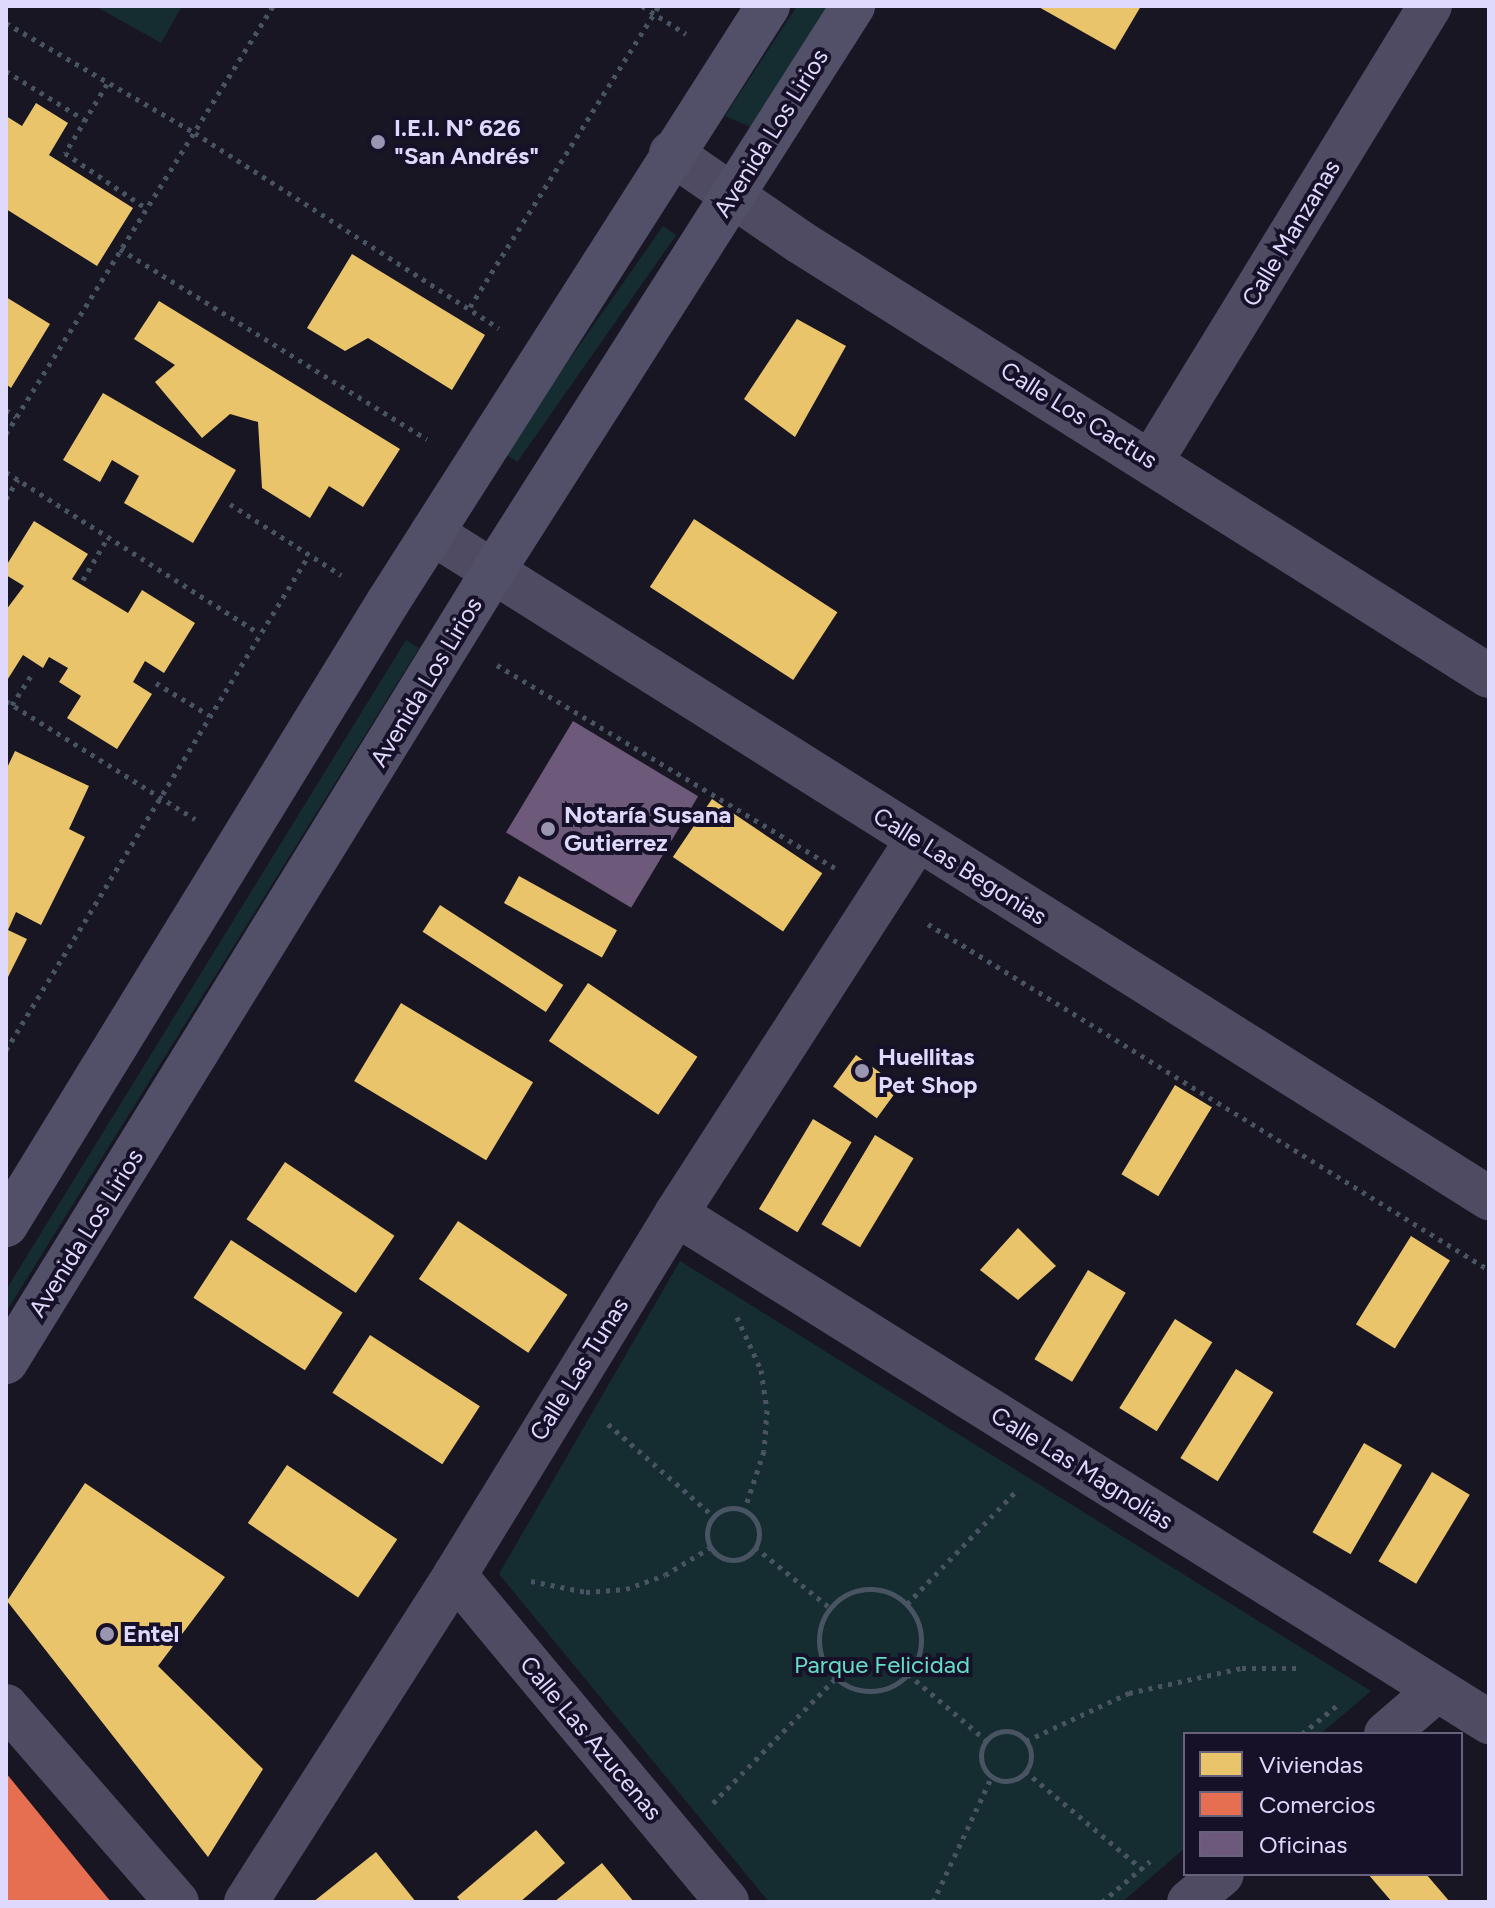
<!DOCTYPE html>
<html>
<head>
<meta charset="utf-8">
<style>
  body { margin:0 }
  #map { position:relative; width:1495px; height:1908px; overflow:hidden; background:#191623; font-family:Figtree,sans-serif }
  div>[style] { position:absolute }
  .green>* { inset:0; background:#152d30; transform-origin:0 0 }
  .homes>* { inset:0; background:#e9c46a; transform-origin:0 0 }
  .shops>* { inset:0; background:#e76f51 }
  .offices>* { inset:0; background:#6d597a; transform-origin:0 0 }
  .path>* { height:5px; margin-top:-2.5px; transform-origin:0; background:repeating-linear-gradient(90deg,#495463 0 4px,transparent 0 10px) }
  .path>.ring { margin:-2.5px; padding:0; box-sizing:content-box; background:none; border:5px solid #495463; border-radius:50% }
  .minor>* { height:44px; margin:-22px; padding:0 22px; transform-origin:22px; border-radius:22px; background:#4e4b63 }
  .secondary>* { height:44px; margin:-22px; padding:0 22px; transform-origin:22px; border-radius:22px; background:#524f69 }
  .dots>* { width:22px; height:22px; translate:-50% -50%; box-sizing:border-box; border:4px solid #161128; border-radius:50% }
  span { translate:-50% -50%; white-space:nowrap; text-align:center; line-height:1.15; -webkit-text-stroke:8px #161128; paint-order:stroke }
  .poi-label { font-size:24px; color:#e0d9fe; font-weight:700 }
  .left { translate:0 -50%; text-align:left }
  .street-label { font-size:24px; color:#e0d9fe }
  .park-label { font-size:24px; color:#66ddc8 }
  .frame { position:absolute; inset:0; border:8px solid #e0d9fe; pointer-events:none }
  .legend { position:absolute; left:1183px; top:1732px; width:280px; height:144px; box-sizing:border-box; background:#161128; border:2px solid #67617e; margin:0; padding:10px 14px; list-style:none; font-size:24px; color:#e0d9fe }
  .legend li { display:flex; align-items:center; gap:16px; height:40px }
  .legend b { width:40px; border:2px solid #67617e }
</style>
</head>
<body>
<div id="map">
  <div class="green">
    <div style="clip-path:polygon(95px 6px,182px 6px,161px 43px)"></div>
    <div style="clip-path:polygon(797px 6px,831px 6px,753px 128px,725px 116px)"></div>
    <div style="left:663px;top:226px;width:16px;height:277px;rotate:35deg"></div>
    <div style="clip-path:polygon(406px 640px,419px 648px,6px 1312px,6px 1290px)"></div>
    <div style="clip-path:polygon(680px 1261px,1371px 1691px,1320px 1734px,1185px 1734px,1185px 1848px,1122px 1902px,769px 1902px,499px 1574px)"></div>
  </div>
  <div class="homes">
    <div style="clip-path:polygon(1037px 6px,1141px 6px,1115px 50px)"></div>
    <div style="clip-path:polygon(36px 103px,68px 123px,49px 155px,133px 208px,97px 266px,6px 209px,6px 116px,22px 126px)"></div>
    <div style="clip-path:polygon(352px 254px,485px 335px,452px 390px,368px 338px,345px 351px,307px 328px)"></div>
    <div style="clip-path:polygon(6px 297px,50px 324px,11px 388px,6px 384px)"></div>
    <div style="clip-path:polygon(159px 301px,400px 449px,363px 507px,329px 486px,310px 518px,262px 488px,258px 422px,230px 414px,202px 438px,155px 382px,175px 365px,134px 339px)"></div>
    <div style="clip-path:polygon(797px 319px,846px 346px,795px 437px,744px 399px)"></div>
    <div style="clip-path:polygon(103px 393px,236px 470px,193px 543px,124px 503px,139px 476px,112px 460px,100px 482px,63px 460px)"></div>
    <div style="left:694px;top:519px;width:171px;height:81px;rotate:33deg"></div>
    <div style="clip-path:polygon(34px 521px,88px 554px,72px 579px,128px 613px,142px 590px,195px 623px,164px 673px,145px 661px,133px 682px,152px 694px,117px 749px,67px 718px,81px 696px,59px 682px,68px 668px,49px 657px,43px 668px,23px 655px,6px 682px,6px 610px,24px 586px,6px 575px,6px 566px)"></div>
    <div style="clip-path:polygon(15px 751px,89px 786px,69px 829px,85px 837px,41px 925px,16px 912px,8px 930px,27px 939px,6px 981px,6px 770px)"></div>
    <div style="left:712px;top:799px;width:133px;height:70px;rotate:34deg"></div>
    <div style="left:519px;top:876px;width:112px;height:31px;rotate:29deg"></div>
    <div style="left:440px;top:905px;width:147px;height:32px;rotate:33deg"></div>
    <div style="left:588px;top:983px;width:132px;height:70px;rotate:34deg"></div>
    <div style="left:401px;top:1003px;width:154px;height:91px;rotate:31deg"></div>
    <div style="left:856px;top:1055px;width:54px;height:39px;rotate:36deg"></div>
    <div style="left:1175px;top:1085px;width:43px;height:104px;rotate:31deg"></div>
    <div style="left:813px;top:1119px;width:45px;height:105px;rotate:31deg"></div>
    <div style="left:875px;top:1135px;width:45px;height:104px;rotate:31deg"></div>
    <div style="left:285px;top:1162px;width:132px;height:69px;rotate:34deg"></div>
    <div style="left:458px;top:1221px;width:132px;height:70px;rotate:34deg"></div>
    <div style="clip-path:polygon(1018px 1228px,1056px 1266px,1018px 1300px,980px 1270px)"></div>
    <div style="left:1411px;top:1236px;width:46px;height:104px;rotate:32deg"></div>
    <div style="left:231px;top:1240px;width:133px;height:69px;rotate:33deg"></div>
    <div style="left:1088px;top:1270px;width:44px;height:104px;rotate:31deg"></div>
    <div style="left:1175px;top:1319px;width:44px;height:105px;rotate:32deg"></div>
    <div style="left:370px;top:1335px;width:131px;height:69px;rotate:33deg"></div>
    <div style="left:1236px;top:1369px;width:44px;height:105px;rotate:32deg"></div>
    <div style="left:1364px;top:1443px;width:44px;height:103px;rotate:30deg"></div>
    <div style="left:287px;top:1465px;width:133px;height:70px;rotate:34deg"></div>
    <div style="left:1432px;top:1472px;width:44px;height:104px;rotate:31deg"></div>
    <div style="clip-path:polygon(85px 1483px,225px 1577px,158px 1666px,263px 1769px,208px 1857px,7px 1601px)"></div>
    <div style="clip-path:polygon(536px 1830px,565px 1863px,520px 1902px,461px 1902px,457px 1897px)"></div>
    <div style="clip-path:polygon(376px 1852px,416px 1902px,313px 1902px)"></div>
    <div style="clip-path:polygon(602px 1863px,634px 1902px,554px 1902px)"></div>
    <div style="clip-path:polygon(1368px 1874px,1426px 1874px,1450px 1902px,1392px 1902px)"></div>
  </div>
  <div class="shops">
    <div style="clip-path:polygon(6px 1773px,111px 1902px,6px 1902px)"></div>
  </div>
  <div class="offices">
    <div style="left:573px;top:721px;width:146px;height:130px;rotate:31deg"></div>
  </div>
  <div class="path">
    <div style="left:642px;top:6px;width:52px;rotate:32.5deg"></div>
    <div style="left:6px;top:23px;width:219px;rotate:30.2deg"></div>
    <div style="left:195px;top:133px;width:361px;rotate:32.7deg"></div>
    <div style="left:6px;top:71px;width:93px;rotate:31.8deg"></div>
    <div style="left:107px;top:84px;width:81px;rotate:121.3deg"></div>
    <div style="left:65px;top:153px;width:98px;rotate:34.2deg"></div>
    <div style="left:120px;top:249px;width:361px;rotate:31.8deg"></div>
    <div style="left:470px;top:307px;width:355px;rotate:-57.9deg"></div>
    <div style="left:6px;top:410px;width:12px;rotate:35deg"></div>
    <div style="left:6px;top:434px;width:504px;rotate:-58.04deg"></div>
    <div style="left:6px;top:472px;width:300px;rotate:32.5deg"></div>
    <div style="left:6px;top:499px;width:23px;rotate:-59deg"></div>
    <div style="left:230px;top:504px;width:132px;rotate:32.6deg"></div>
    <div style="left:83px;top:580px;width:50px;rotate:-59.8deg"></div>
    <div style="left:497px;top:665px;width:394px;rotate:31deg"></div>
    <div style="left:156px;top:683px;width:62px;rotate:31.1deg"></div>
    <div style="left:6px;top:701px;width:223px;rotate:32deg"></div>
    <div style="left:12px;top:705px;width:40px;rotate:-57.1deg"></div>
    <div style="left:928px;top:924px;width:659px;rotate:31.66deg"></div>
    <div style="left:6px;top:1050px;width:580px;rotate:-58.53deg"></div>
    <div style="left:737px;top:1317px;width:58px;rotate:65.6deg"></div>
    <div style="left:761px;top:1370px;width:40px;rotate:81.5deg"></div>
    <div style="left:767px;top:1410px;width:41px;rotate:94.2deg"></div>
    <div style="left:764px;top:1451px;width:63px;rotate:108.4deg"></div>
    <div style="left:608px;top:1424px;width:140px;rotate:41.2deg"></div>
    <div class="ring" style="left:707px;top:1508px;width:47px;height:47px"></div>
    <div style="left:755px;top:1547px;width:97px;rotate:39.1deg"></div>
    <div style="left:531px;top:1581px;width:56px;rotate:11.3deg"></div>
    <div style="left:586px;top:1592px;width:40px;rotate:-4.3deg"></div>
    <div style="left:626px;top:1589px;width:41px;rotate:-19.7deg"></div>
    <div style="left:665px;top:1575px;width:54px;rotate:-31.3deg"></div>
    <div class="ring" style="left:819px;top:1589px;width:97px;height:97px"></div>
    <div style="left:907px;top:1604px;width:160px;rotate:-46deg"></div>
    <div style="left:908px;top:1674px;width:104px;rotate:40.3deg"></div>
    <div class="ring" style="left:981px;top:1731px;width:45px;height:45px"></div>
    <div style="left:1302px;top:1734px;width:49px;rotate:-39.2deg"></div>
    <div style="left:1026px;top:1741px;width:114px;rotate:-25deg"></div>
    <div style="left:1129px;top:1693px;width:116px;rotate:-12.5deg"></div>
    <div style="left:1242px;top:1668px;width:59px"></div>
    <div style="left:1025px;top:1771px;width:159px;rotate:39.9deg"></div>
    <div style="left:713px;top:1803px;width:175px;rotate:-45.5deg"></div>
    <div style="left:933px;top:1902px;width:139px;rotate:-64.9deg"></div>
    <div style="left:1102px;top:1902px;width:63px;rotate:-40.5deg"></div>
  </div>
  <div class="minor">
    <div style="left:671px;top:153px;width:157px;rotate:34.6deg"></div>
    <div style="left:800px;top:242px;width:814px;rotate:32.21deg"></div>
    <div style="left:1152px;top:460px;width:532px;rotate:-58.52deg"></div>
    <div style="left:432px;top:533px;width:1249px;rotate:32.18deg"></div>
    <div style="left:676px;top:1214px;width:959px;rotate:32deg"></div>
    <div style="left:455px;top:1575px;width:425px;rotate:50.2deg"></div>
    <div style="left:6px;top:1706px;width:260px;rotate:48.9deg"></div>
    <div style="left:1386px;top:1734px;width:67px;rotate:-40.8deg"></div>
    <div style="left:246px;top:1902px;width:388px;rotate:-57.4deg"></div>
    <div style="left:455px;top:1575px;width:423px;rotate:-58.5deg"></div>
    <div style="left:676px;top:1214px;width:446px;rotate:-57.2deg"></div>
    <div style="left:1189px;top:1902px;width:43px;rotate:-40.3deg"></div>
  </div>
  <div class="secondary">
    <div style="left:6px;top:1225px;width:731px;rotate:-58.48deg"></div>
    <div style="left:388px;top:602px;width:707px;rotate:-57.48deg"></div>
    <div style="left:6px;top:1362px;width:930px;rotate:-58.36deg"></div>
    <div style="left:494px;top:570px;width:669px;rotate:-57.52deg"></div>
  </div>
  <div class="dots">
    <div style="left:378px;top:142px;background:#9a95b1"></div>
    <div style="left:548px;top:829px;background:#9a95b1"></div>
    <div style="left:862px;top:1071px;background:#9a95b1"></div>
    <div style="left:107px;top:1634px;background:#9a95b1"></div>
  </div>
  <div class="poi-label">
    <span class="left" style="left:394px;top:142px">I.E.I. N° 626<br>"San Andrés"</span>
    <span class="left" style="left:564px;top:829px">Notaría Susana<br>Gutierrez</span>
    <span class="left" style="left:878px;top:1071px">Huellitas<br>Pet Shop</span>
    <span class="left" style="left:123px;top:1634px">Entel</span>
  </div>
  <div class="street-label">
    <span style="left:771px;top:133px;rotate:-58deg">Avenida Los Lirios</span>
    <span style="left:1291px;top:233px;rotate:-59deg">Calle Manzanas</span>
    <span style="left:1079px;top:415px;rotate:32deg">Calle Los Cactus</span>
    <span style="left:426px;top:682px;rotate:-59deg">Avenida Los Lirios</span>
    <span style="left:960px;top:866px;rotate:32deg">Calle Las Begonias</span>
    <span style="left:86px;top:1233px;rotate:-58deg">Avenida Los Lirios</span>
    <span style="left:579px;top:1369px;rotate:-58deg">Calle Las Tunas</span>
    <span style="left:1082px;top:1468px;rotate:32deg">Calle Las Magnolias</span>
    <span style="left:591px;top:1738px;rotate:50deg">Calle Las Azucenas</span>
  </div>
  <div class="park-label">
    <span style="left:882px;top:1665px">Parque Felicidad</span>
  </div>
  <div class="frame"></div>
  <ul class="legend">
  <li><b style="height:22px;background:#e9c46a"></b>Viviendas</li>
  <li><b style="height:22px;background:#e76f51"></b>Comercios</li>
  <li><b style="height:22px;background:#6d597a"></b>Oficinas</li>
  </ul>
</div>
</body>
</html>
